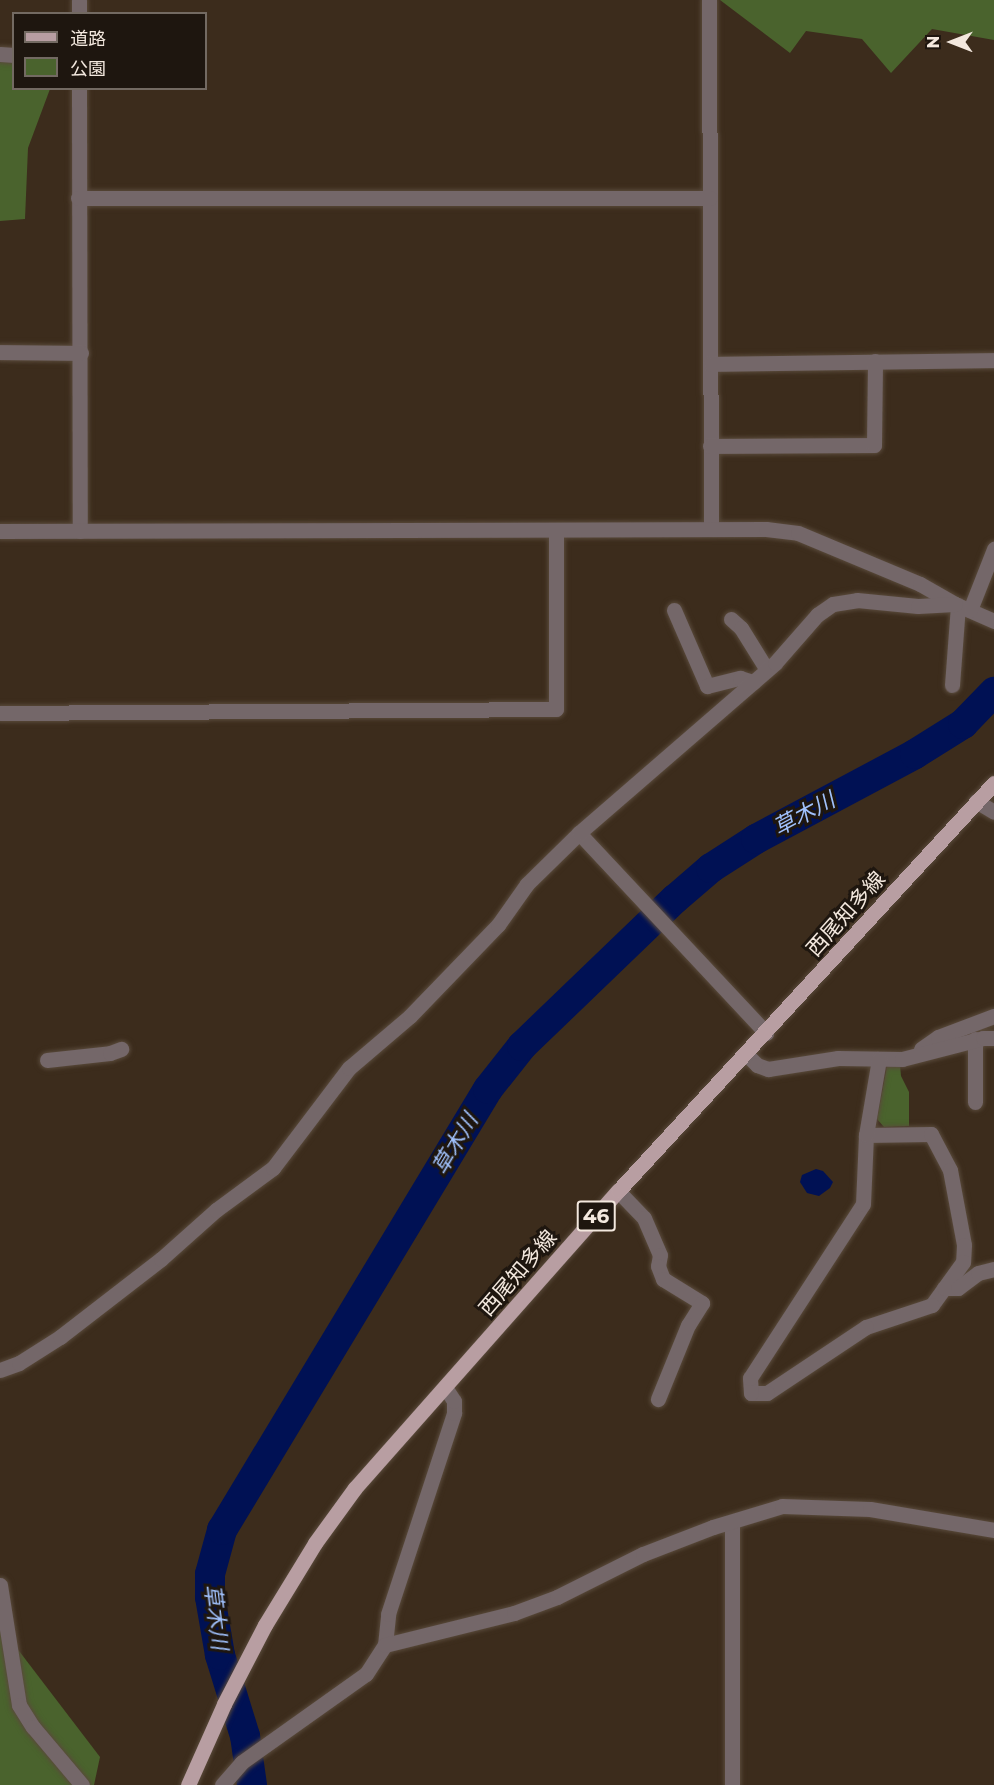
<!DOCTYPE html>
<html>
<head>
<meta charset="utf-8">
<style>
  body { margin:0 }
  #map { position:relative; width:994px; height:1785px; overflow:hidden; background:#3c2c1c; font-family:Montserrat,"Noto Sans JP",sans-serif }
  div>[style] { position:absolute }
  .green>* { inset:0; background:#4a632d }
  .water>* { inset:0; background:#001154 }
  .river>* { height:30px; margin:-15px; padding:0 15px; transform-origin:15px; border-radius:15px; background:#001154 }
  .roads { filter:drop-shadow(0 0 2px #594a3b) drop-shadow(0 0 2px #594a3b) }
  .street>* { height:15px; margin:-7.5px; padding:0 7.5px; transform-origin:7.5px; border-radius:7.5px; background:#746769 }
  .primary>* { height:15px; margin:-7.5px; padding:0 7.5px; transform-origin:7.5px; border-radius:7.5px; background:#b89ea2 }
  span { translate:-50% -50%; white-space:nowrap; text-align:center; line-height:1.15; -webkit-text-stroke:6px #1e160f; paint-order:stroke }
  .shield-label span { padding:2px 4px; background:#1e160f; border:2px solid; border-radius:4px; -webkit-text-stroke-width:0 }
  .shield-label { font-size:20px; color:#f3e8de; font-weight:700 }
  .street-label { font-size:21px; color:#f3e8de }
  .water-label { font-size:22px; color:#a0c1fc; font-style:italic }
  .legend { position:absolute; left:12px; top:12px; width:195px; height:78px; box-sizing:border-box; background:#1e160f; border:2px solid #736a62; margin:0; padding:8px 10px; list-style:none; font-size:18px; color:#f3e8de }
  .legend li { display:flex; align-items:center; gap:12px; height:30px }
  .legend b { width:30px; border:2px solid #736a62 }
  .north { position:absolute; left:922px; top:12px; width:60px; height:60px; -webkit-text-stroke:4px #1e160f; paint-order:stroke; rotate:270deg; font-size:16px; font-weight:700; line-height:24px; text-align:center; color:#f3e8de }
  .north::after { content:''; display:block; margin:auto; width:21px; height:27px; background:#f3e8de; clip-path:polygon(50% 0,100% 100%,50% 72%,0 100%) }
</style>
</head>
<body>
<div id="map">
  <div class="green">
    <div style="clip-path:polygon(720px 0,994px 0,994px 40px,932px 29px,891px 73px,862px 39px,806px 31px,790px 53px)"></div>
    <div style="clip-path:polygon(0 58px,13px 59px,14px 88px,50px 89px,28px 148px,25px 219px,0 221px)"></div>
    <div style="clip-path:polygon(900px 1065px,901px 1076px,909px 1092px,909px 1126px,884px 1127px,877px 1119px,887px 1066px)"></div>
    <div style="clip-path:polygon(0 1626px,100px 1757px,94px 1785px,0 1785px)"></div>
  </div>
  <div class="water">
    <div style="clip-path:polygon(816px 1169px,823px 1171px,833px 1182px,830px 1188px,819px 1196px,807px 1193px,800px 1182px,802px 1175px)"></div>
  </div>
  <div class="river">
    <div style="left:252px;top:1785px;width:49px;rotate:-98.1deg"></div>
    <div style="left:245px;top:1736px;width:85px;rotate:-107.2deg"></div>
    <div style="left:220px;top:1655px;width:59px;rotate:-99.8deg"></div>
    <div style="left:210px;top:1597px;width:23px;rotate:-90deg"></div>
    <div style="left:210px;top:1574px;width:46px;rotate:-74.7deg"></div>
    <div style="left:222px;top:1530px;width:515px;rotate:-58.9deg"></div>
    <div style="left:488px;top:1089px;width:55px;rotate:-51.7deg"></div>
    <div style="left:522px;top:1046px;width:212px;rotate:-43.9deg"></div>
    <div style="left:675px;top:899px;width:48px;rotate:-40.7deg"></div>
    <div style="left:711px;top:868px;width:54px;rotate:-32.8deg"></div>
    <div style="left:756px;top:839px;width:180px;rotate:-28.1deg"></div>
    <div style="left:915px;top:754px;width:57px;rotate:-32deg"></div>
    <div style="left:963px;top:724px;width:45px;rotate:-45.9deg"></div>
  </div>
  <div class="roads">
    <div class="street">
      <div style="left:79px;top:0;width:14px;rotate:90deg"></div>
      <div style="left:709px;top:0;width:529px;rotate:89.78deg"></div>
      <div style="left:0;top:54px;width:14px;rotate:4deg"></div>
      <div style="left:79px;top:88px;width:443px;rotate:89.9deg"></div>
      <div style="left:78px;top:198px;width:632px"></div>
      <div style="left:0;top:352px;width:81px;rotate:0.7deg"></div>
      <div style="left:711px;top:364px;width:283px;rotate:-0.8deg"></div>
      <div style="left:710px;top:446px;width:164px;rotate:-0.3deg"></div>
      <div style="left:874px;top:445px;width:84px;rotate:-89.3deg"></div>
      <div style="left:0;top:531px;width:766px;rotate:-0.15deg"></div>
      <div style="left:766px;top:529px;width:32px;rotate:7deg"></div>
      <div style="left:798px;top:533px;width:132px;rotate:22.7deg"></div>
      <div style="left:920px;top:584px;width:40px;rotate:29.7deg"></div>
      <div style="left:955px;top:604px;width:43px;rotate:23.6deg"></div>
      <div style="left:674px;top:610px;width:83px;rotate:66.5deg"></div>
      <div style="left:707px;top:686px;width:34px;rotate:-14deg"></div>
      <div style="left:740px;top:678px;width:14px;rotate:17deg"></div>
      <div style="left:970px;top:610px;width:66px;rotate:-68.5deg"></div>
      <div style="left:731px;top:619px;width:13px;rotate:42deg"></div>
      <div style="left:741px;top:628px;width:49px;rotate:58.2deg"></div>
      <div style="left:952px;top:685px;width:80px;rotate:-85.7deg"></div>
      <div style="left:0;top:713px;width:556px;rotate:-0.41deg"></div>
      <div style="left:556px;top:709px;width:178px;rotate:-90deg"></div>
      <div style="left:976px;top:801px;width:21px;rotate:31deg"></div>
      <div style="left:579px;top:833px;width:274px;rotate:46.9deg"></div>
      <div style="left:975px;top:1039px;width:63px;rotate:90deg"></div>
      <div style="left:921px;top:1049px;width:21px;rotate:-35deg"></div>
      <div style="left:938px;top:1037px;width:60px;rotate:-20.6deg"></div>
      <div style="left:746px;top:1054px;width:16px;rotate:45deg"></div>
      <div style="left:757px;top:1065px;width:12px;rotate:20deg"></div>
      <div style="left:768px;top:1069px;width:71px;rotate:-8.9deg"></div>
      <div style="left:838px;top:1058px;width:64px;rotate:0.9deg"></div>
      <div style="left:902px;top:1059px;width:84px;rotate:-14.5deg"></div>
      <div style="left:983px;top:1038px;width:11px"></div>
      <div style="left:47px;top:1060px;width:63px;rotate:-6.3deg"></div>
      <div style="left:110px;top:1053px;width:12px;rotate:-20deg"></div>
      <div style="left:866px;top:1135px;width:65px;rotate:-0.9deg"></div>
      <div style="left:931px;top:1134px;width:41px;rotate:62.2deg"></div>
      <div style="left:950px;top:1170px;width:76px;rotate:79.4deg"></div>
      <div style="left:964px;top:1245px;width:17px;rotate:93deg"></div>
      <div style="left:963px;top:1262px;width:53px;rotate:125.8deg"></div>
      <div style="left:932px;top:1305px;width:70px;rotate:161.6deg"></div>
      <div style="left:866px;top:1327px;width:119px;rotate:146.3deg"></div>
      <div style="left:767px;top:1393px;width:16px;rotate:180deg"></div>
      <div style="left:751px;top:1393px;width:15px;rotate:-94deg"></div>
      <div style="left:750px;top:1378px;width:207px;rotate:-57deg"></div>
      <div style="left:863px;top:1204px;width:69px;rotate:-87.5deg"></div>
      <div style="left:866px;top:1135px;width:77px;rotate:-80.3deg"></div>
      <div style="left:618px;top:1191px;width:37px;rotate:46deg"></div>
      <div style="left:644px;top:1218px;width:40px;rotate:66.6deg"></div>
      <div style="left:660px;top:1255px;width:11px;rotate:100deg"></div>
      <div style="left:658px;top:1266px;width:14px;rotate:69deg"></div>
      <div style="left:663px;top:1279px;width:46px;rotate:31.6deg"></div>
      <div style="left:702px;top:1303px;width:26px;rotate:122deg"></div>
      <div style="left:688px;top:1325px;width:80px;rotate:112.1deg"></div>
      <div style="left:944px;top:1288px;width:14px"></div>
      <div style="left:958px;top:1288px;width:25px;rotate:-37deg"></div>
      <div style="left:978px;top:1273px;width:16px;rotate:-14deg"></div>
      <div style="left:0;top:1370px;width:20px;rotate:-20deg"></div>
      <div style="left:19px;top:1363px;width:49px;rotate:-32.4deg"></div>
      <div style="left:60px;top:1337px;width:128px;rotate:-37.7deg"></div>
      <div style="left:161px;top:1259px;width:74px;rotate:-41.7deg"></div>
      <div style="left:216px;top:1210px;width:71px;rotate:-36.4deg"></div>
      <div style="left:273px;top:1168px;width:126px;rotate:-52.8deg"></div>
      <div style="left:349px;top:1068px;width:80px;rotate:-40.4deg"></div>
      <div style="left:410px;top:1016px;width:127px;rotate:-46deg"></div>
      <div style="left:498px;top:925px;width:50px;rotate:-54.7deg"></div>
      <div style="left:527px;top:884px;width:73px;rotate:-44.4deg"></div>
      <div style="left:579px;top:833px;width:259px;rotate:-40.9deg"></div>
      <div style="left:775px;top:663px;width:64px;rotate:-48.8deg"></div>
      <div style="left:817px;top:615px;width:19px;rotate:-35deg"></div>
      <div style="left:833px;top:604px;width:24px;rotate:-9deg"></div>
      <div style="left:857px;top:600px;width:61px;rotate:5.6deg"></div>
      <div style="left:918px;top:606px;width:37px;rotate:-3deg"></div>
      <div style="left:732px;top:1522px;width:263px;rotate:90deg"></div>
      <div style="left:0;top:1585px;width:121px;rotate:81deg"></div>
      <div style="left:19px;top:1705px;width:26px;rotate:58deg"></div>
      <div style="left:33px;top:1727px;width:76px;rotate:49.8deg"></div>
      <div style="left:385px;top:1645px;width:31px;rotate:-84deg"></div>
      <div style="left:388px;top:1614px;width:212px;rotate:-71.8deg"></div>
      <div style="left:454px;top:1413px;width:12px;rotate:-90deg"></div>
      <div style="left:454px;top:1401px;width:17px;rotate:-123deg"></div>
      <div style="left:222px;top:1785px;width:30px;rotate:-49deg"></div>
      <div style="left:242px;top:1762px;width:152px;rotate:-35.4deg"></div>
      <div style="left:366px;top:1674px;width:35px;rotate:-57deg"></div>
      <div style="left:385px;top:1645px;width:133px;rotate:-13.9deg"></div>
      <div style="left:514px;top:1613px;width:46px;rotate:-20.4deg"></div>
      <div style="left:557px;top:1597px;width:96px;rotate:-26.6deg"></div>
      <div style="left:643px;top:1554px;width:75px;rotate:-21.1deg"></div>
      <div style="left:713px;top:1527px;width:72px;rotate:-16.9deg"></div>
      <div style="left:782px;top:1506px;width:88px;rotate:2deg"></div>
      <div style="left:870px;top:1509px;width:126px;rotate:9.6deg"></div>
    </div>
    <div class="primary">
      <div style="left:188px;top:1785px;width:89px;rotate:-66deg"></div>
      <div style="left:224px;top:1704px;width:89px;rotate:-62.6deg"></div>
      <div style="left:265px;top:1625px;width:96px;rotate:-58.6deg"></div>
      <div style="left:315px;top:1543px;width:68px;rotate:-54deg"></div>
      <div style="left:355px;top:1488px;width:397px;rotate:-48.5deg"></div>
      <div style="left:618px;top:1191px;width:555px;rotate:-47.34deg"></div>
    </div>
  </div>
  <div class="shield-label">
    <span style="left:596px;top:1216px">46</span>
  </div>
  <div class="street-label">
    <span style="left:846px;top:914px;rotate:-48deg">西尾知多線</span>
    <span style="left:518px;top:1273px;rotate:-49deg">西尾知多線</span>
  </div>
  <div class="water-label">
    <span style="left:804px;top:814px;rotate:-28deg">草木川</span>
    <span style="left:455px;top:1144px;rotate:-59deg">草木川</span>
    <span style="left:216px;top:1617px;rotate:83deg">草木川</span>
  </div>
  <ul class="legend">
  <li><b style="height:8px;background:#b89ea2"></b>道路</li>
  <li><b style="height:16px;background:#4a632d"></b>公園</li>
  </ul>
  <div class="north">N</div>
</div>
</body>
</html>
